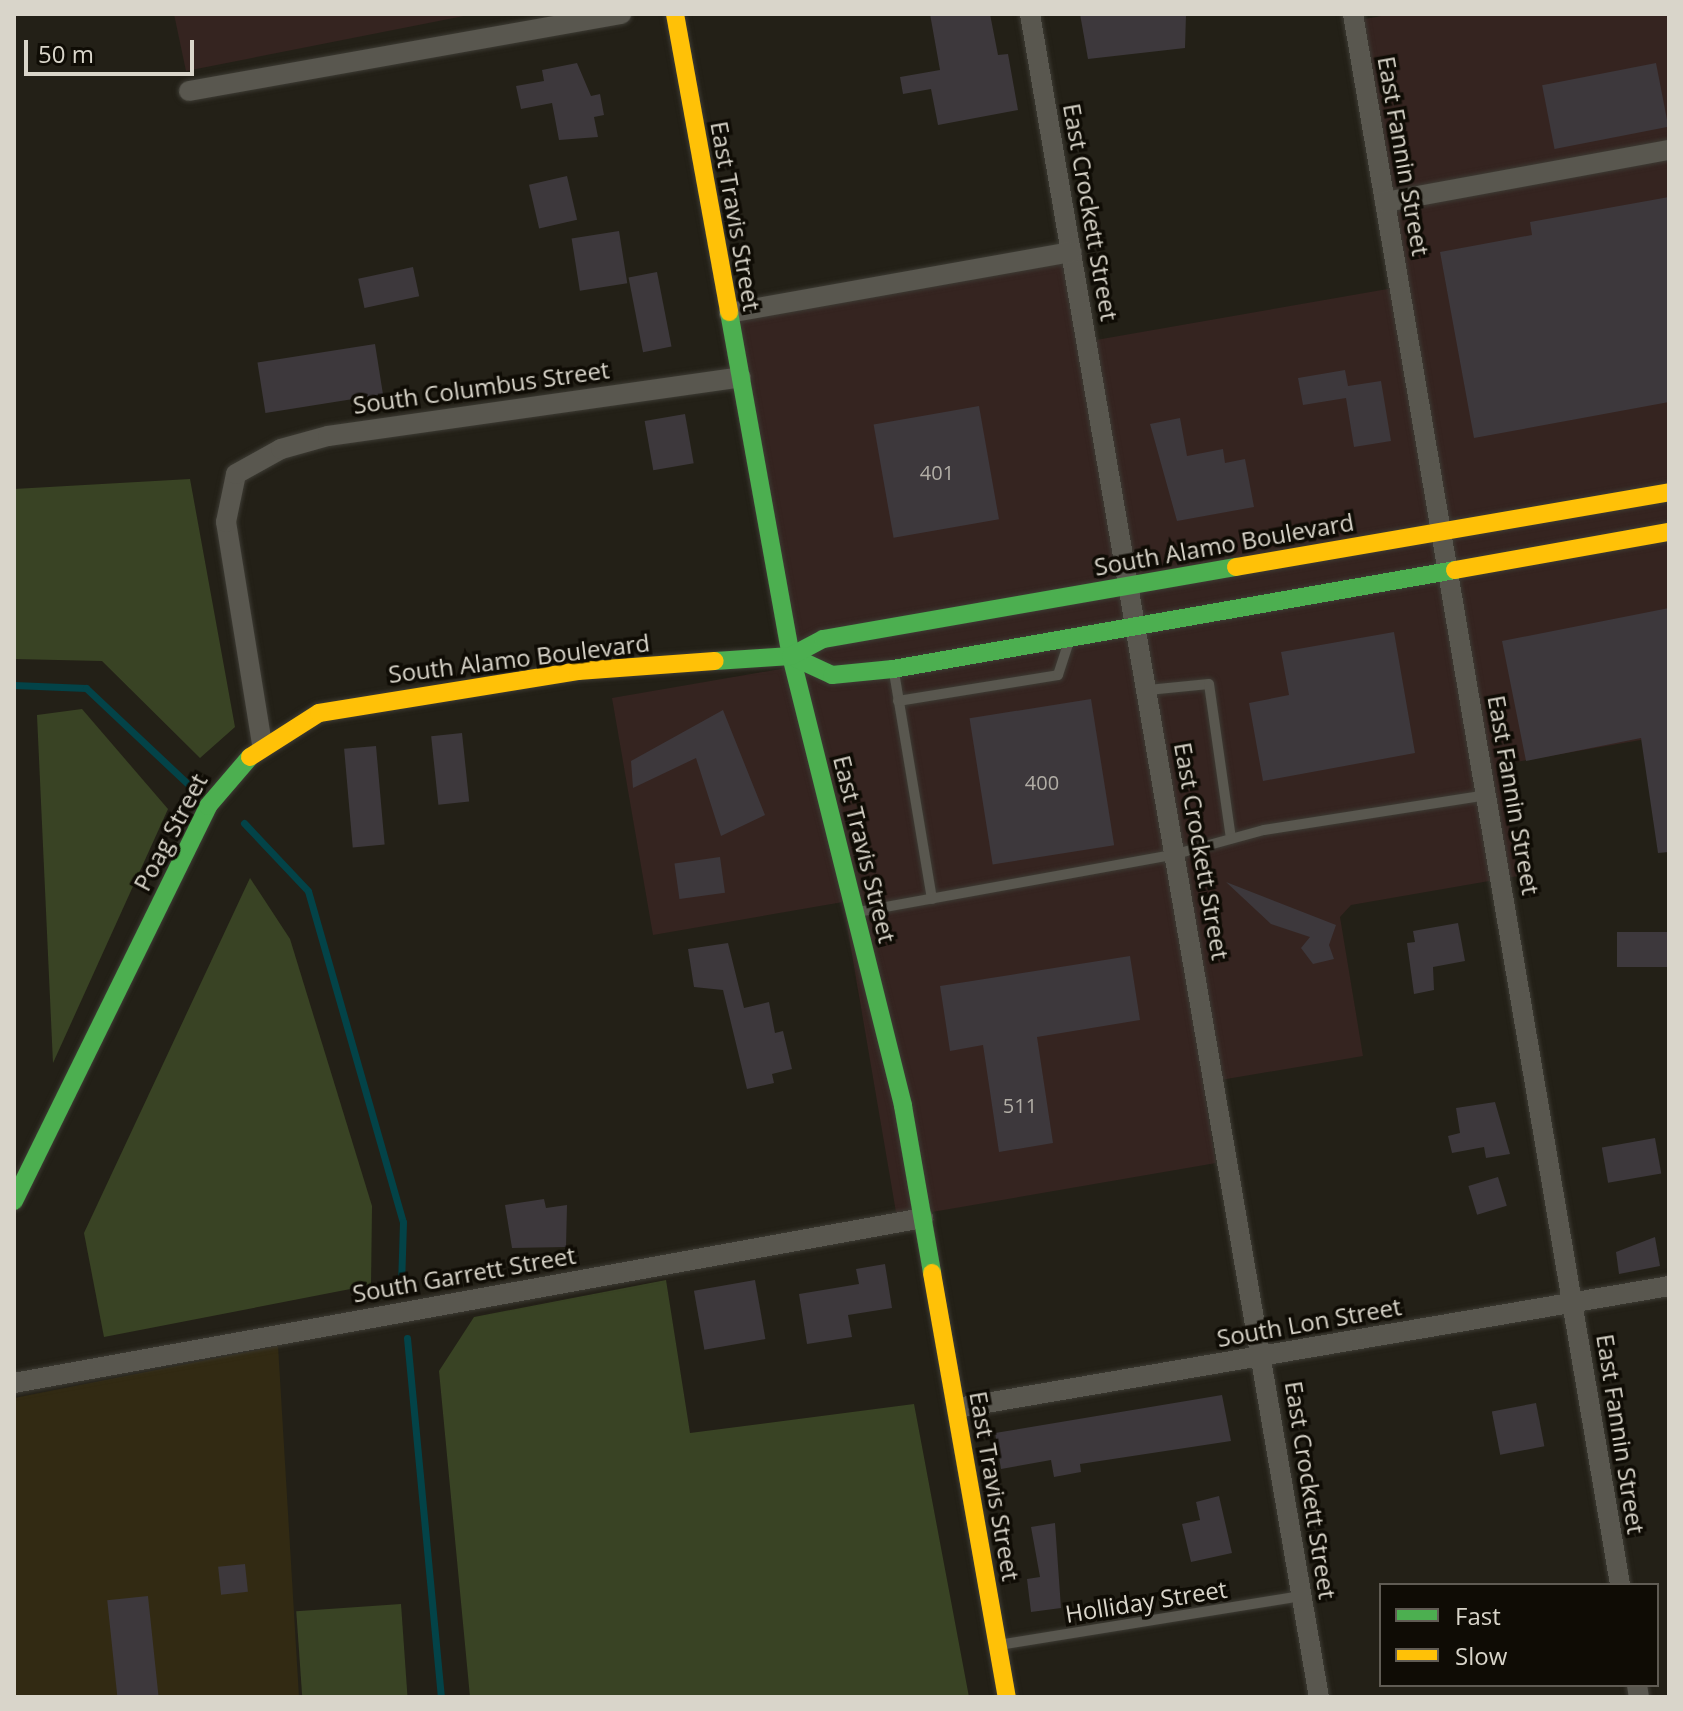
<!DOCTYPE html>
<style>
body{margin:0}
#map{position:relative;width:1683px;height:1711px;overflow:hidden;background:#232017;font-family:"Open Sans",sans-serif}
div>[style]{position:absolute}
.commercial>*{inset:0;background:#352420}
.built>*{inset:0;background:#322a13}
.green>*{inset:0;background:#394324;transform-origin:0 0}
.stream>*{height:7px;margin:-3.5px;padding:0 3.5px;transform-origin:3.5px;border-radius:3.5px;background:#034348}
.building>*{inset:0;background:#3d383c;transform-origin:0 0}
.roads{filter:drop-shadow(0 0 2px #3d3b34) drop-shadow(0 0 2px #3d3b34)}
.lane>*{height:10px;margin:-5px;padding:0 5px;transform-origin:5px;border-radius:5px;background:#59574f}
.street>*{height:20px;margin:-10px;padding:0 10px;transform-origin:10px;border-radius:10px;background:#59574f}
.fast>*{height:18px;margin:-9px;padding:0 9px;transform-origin:9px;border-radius:9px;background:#4caf50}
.slow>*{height:18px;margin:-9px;padding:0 9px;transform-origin:9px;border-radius:9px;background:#ffc107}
span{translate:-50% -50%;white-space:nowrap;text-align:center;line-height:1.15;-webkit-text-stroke:7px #0f0c05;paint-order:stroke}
.number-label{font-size:20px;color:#b2aea6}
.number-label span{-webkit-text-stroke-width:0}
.street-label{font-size:24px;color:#d9d5ca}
.frame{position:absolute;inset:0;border:16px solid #d9d5ca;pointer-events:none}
.legend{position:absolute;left:1379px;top:1583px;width:280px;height:104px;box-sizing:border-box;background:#0f0c05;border:2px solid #605c54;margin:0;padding:10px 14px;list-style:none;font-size:24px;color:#d9d5ca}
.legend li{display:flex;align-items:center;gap:16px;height:40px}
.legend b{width:40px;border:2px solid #605c54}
.scale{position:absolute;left:24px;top:40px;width:170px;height:36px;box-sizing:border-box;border:4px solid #d9d5ca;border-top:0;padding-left:10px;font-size:24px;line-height:28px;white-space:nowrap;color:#d9d5ca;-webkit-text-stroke:6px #0f0c05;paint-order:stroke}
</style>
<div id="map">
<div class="commercial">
<i style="clip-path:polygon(174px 14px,474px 14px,186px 71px)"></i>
<i style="clip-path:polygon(1392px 14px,1669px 14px,1669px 735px,1499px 765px,1518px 876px,1351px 905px,1340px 917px,1363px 1056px,1203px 1083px,1216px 1163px,897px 1218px,843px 902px,653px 935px,612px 698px,792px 667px,729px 307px,1080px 247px,1096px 340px,1399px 287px,1354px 21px)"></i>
</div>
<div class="built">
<i style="clip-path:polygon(278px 1346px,299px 1697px,14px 1697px,14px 1398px)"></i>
</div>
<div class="green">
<i style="clip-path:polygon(190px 479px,235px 727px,200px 758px,102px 661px,14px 659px,14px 489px)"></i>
<i style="clip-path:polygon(82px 709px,168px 809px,53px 1063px,37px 715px)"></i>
<i style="clip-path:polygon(250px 878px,290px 939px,372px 1206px,371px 1285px,104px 1337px,84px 1233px)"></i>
<i style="clip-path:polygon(666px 1280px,690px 1433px,914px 1404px,969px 1697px,470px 1697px,439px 1371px,474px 1317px)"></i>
<i style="left:401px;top:1604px;width:93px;height:105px;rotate:86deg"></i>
</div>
<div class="stream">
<i style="left:14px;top:685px;width:72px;rotate:2.4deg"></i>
<i style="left:86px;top:688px;width:140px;rotate:43.3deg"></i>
<i style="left:244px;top:823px;width:93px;rotate:46.7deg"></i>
<i style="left:308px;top:891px;width:344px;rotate:74deg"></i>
<i style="left:403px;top:1222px;width:65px;rotate:91.8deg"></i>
<i style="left:407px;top:1338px;width:361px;rotate:84.6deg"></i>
</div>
<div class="building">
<i style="clip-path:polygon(930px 14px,990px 14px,998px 55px,1008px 54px,1018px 110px,938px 125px,931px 89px,903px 94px,900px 77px,940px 70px)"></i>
<i style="clip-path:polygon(1080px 14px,1186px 14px,1185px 48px,1088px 59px)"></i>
<i style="clip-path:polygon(577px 63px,591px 96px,600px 94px,604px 115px,594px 117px,598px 137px,559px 140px,552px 103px,521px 109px,516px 86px,544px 81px,542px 70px)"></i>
<i style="left:1656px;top:63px;width:65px;height:116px;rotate:79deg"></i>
<i style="left:567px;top:176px;width:45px;height:39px;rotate:77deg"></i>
<i style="clip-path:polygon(1669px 197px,1669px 402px,1474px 438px,1440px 252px,1532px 235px,1530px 222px)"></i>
<i style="left:619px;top:231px;width:53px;height:48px;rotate:81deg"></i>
<i style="left:413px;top:267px;width:30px;height:56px;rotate:78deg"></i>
<i style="left:657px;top:272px;width:76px;height:29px;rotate:79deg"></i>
<i style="left:375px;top:344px;width:51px;height:119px;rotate:81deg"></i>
<i style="clip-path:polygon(1345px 370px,1348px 386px,1381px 381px,1391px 441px,1354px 447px,1346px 398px,1303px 405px,1298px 378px)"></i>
<i style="left:979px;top:406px;width:115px;height:107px;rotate:80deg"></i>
<i style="left:685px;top:414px;width:50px;height:41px;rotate:80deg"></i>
<i style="clip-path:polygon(1180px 418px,1187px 456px,1223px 449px,1225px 463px,1245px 459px,1254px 507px,1177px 521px,1150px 424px)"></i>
<i style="clip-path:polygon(1669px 608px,1669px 852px,1658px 853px,1641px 738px,1526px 761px,1502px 641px)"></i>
<i style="clip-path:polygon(1394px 632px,1415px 753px,1263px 781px,1249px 703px,1289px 695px,1281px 652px)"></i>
<i style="left:1091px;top:699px;width:148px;height:123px;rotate:81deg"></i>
<i style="clip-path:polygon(723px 710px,765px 815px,721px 836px,696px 758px,633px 788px,631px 761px)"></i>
<i style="left:462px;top:733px;width:69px;height:31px;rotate:84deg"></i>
<i style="left:376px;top:746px;width:99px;height:32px;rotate:85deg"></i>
<i style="left:720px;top:857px;width:36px;height:46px;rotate:82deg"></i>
<i style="clip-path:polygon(1226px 882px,1336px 925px,1329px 945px,1334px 959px,1313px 964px,1301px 948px,1310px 937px,1271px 924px)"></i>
<i style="clip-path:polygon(1458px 923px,1465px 961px,1433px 967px,1434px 990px,1414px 994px,1407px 943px,1415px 942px,1413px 931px)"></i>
<i style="left:1669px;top:932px;width:35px;height:52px;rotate:90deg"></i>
<i style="clip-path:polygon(728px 943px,744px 1008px,769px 1002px,775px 1033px,783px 1031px,792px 1069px,772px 1074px,774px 1083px,747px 1089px,723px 990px,694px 987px,688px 949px)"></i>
<i style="clip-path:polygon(1130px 956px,1140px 1020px,1037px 1037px,1053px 1143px,999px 1152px,983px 1045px,950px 1051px,940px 986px)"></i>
<i style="clip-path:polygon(1495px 1102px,1510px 1154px,1486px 1158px,1484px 1147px,1452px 1153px,1448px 1136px,1460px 1133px,1456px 1108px)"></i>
<i style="left:1655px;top:1138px;width:36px;height:54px;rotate:80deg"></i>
<i style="left:1498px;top:1177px;width:30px;height:31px;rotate:73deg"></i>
<i style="clip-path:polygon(544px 1199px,546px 1208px,567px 1205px,566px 1247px,512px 1248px,505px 1205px)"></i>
<i style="clip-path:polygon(1655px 1237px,1660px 1266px,1619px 1274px,1616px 1252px)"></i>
<i style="clip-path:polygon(885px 1264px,892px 1308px,848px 1315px,852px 1337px,807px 1344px,799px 1294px,859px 1284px,856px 1269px)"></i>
<i style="left:755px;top:1280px;width:60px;height:62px;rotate:80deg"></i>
<i style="clip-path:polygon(1222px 1395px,1231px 1441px,1080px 1464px,1081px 1472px,1054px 1477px,1051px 1460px,1001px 1469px,995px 1433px)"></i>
<i style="left:1536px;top:1403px;width:44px;height:45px;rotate:79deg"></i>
<i style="clip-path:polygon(1219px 1496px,1232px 1553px,1191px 1562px,1182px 1524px,1200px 1520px,1196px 1502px)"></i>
<i style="clip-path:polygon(1055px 1523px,1061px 1608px,1031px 1612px,1027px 1579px,1040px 1577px,1031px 1527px)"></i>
<i style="left:245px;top:1564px;width:28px;height:27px;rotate:84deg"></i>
<i style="left:148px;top:1596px;width:101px;height:41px;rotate:84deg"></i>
</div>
<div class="roads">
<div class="lane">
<i style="left:894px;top:672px;width:230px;rotate:80.5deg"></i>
<i style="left:1148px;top:690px;width:61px;rotate:-5.6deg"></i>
<i style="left:1209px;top:684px;width:156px;rotate:81.9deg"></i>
<i style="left:898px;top:701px;width:162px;rotate:-9.2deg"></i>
<i style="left:1058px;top:675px;width:35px;rotate:-72deg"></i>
<i style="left:858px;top:912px;width:323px;rotate:-10.3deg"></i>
<i style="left:1176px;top:854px;width:91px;rotate:-15.3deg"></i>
<i style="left:1264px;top:830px;width:226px;rotate:-8.9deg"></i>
<i style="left:999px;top:1645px;width:306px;rotate:-9.2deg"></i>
</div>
<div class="street">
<i style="left:1030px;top:14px;width:1708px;rotate:80.26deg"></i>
<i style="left:1353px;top:14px;width:1594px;rotate:80.35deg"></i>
<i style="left:189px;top:91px;width:439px;rotate:-10.1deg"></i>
<i style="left:1385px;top:202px;width:289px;rotate:-10.4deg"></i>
<i style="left:729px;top:313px;width:348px;rotate:-10.1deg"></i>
<i style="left:262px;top:744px;width:225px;rotate:-99.2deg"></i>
<i style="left:226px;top:522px;width:49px;rotate:-78.2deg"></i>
<i style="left:236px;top:474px;width:51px;rotate:-29.1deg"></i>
<i style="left:281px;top:449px;width:49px;rotate:-15.5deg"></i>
<i style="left:328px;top:436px;width:417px;rotate:-8.1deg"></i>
<i style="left:14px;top:1383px;width:924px;rotate:-10.29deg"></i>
<i style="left:957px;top:1408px;width:722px;rotate:-9.72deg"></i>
<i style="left:1637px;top:1685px;width:12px;rotate:81deg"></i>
</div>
<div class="fast">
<i style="left:729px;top:312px;width:350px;rotate:79.8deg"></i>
<i style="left:791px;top:656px;width:464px;rotate:76deg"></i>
<i style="left:903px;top:1106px;width:169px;rotate:80.1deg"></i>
<i style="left:791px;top:656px;width:45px;rotate:24.9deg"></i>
<i style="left:832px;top:675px;width:61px;rotate:-5.6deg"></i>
<i style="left:893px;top:669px;width:571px;rotate:-9.99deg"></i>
<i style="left:715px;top:661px;width:76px;rotate:-3.8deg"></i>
<i style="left:791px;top:656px;width:36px;rotate:-28deg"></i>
<i style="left:823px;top:639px;width:419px;rotate:-9.9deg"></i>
<i style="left:14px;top:1201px;width:440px;rotate:-63.8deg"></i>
<i style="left:208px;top:806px;width:65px;rotate:-49.4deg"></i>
</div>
<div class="slow">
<i style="left:675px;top:14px;width:303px;rotate:79.7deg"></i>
<i style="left:1236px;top:567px;width:439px;rotate:-9.8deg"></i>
<i style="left:1455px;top:570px;width:217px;rotate:-10.1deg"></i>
<i style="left:250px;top:757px;width:82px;rotate:-32.5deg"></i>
<i style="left:319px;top:713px;width:262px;rotate:-9.2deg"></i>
<i style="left:578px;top:671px;width:137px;rotate:-4.2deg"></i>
<i style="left:932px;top:1273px;width:431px;rotate:80deg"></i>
</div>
</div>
<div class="number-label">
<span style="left:937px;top:472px">401</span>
<span style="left:1042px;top:782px">400</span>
<span style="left:1020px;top:1105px">511</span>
</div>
<div class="street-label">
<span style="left:1404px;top:156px;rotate:80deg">East Fannin Street</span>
<span style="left:1091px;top:212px;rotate:80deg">East Crockett Street</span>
<span style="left:736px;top:216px;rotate:80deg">East Travis Street</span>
<span style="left:481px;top:387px;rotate:-8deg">South Columbus Street</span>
<span style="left:1224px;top:544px;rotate:-10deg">South Alamo Boulevard</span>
<span style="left:519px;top:658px;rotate:-7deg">South Alamo Boulevard</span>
<span style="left:1514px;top:795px;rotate:80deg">East Fannin Street</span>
<span style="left:170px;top:832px;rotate:-62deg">Poag Street</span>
<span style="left:865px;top:849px;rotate:76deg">East Travis Street</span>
<span style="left:1202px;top:851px;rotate:80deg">East Crockett Street</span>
<span style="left:464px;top:1274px;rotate:-10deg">South Garrett Street</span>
<span style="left:1309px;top:1322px;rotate:-10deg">South Lon Street</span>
<span style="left:1621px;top:1434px;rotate:81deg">East Fannin Street</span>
<span style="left:995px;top:1486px;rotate:80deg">East Travis Street</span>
<span style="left:1311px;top:1490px;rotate:81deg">East Crockett Street</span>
<span style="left:1146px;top:1601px;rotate:-9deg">Holliday Street</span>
</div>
<div class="frame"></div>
<ul class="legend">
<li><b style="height:10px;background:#4caf50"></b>Fast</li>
<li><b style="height:10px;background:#ffc107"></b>Slow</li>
</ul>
<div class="scale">50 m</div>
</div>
